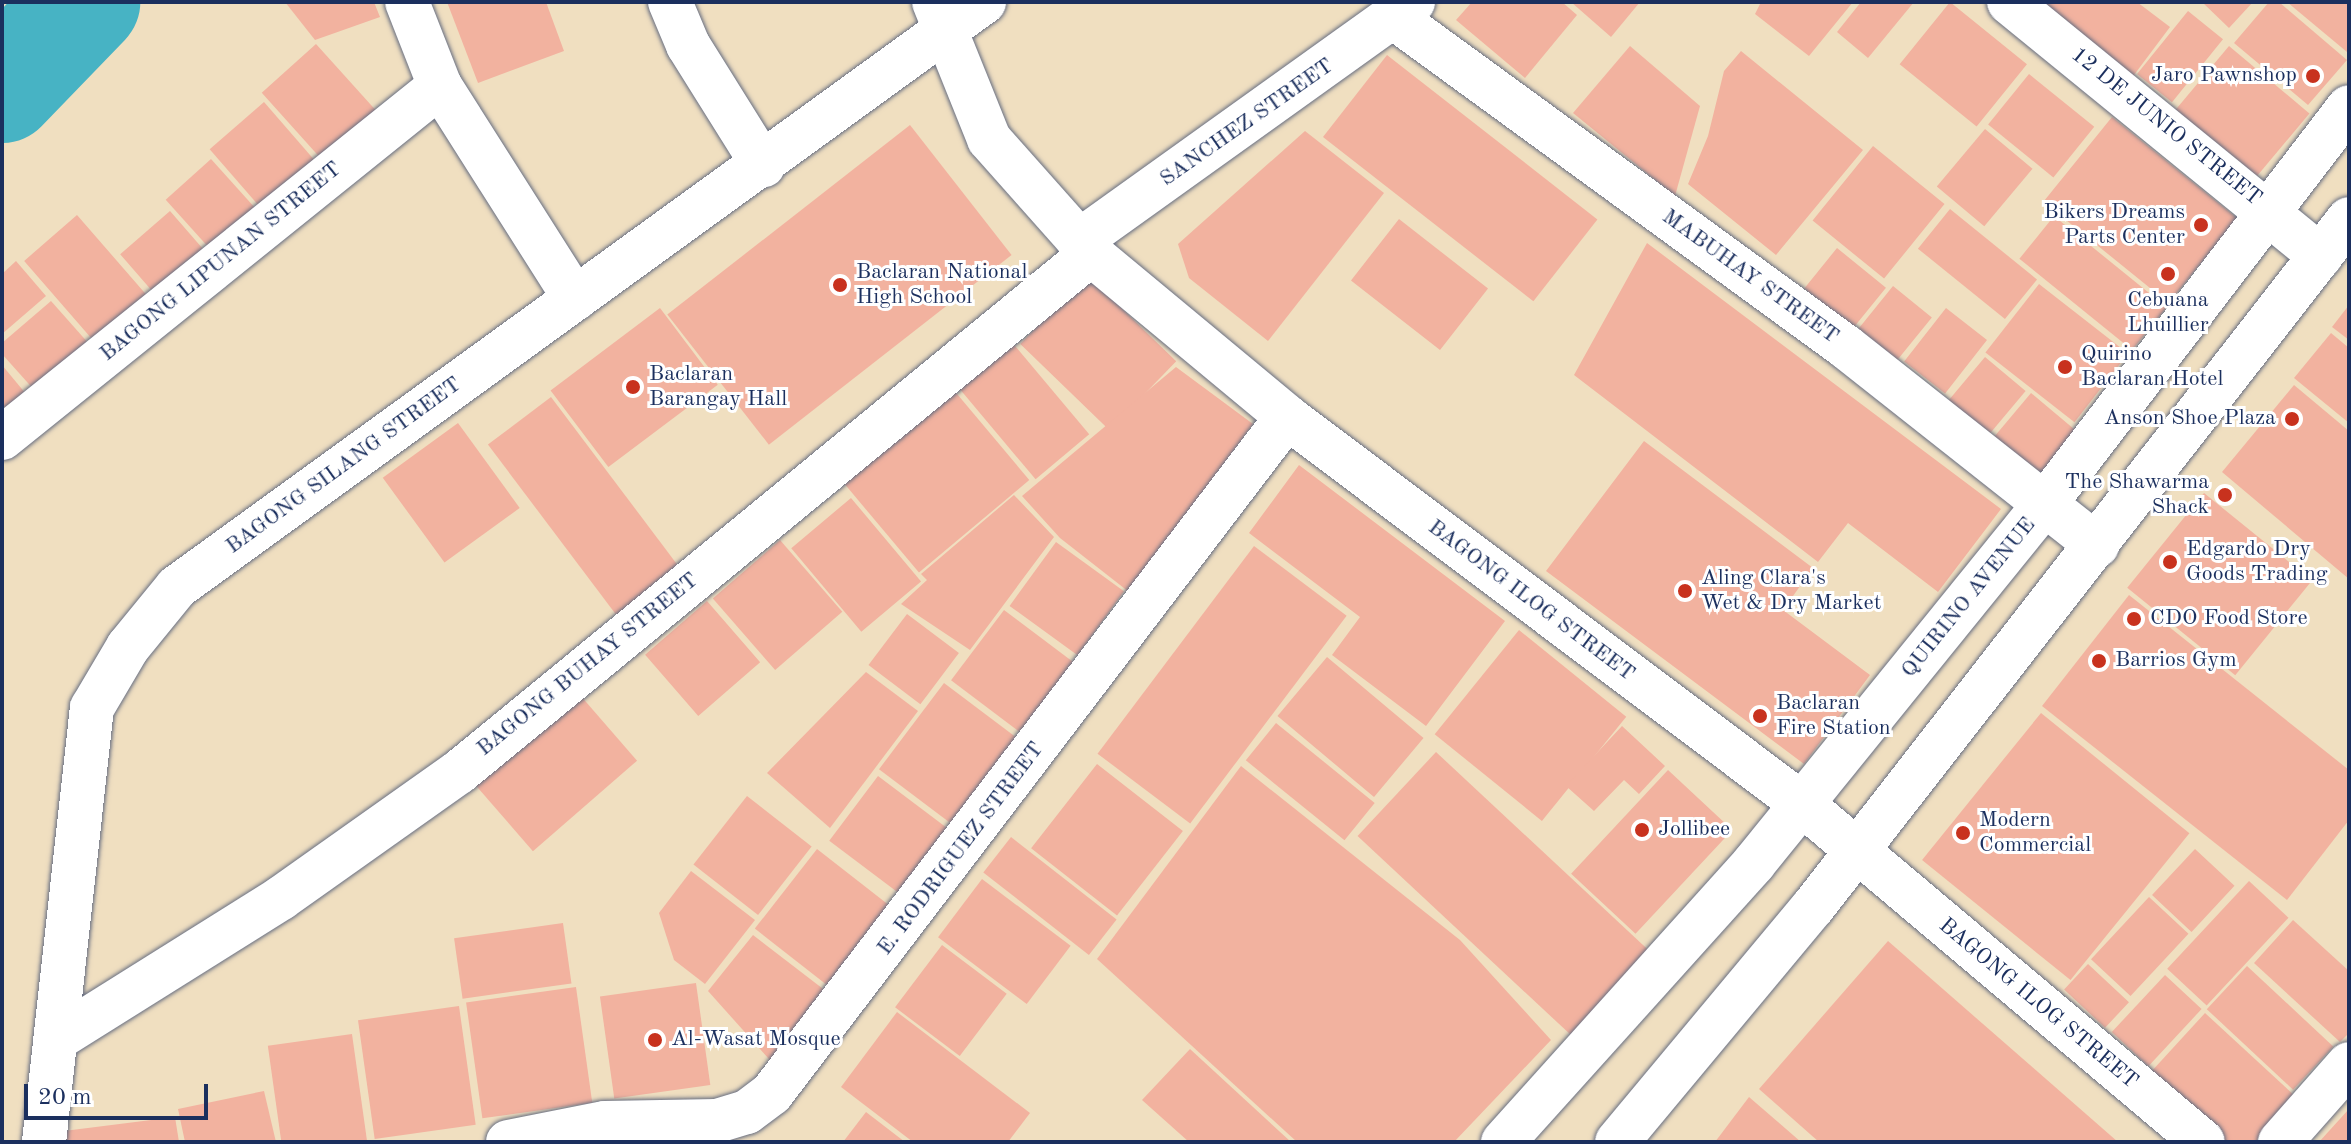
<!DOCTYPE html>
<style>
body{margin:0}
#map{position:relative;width:2351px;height:1144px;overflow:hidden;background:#f0dfc0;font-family:"Old Standard TT",serif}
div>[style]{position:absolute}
.river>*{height:110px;margin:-55px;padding:0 55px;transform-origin:55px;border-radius:55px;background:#47b3c4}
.building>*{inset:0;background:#f2b29f;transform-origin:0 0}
.roads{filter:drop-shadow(0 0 2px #666d80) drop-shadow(0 0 2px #666d80)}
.street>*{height:44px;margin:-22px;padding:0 22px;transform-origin:22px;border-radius:22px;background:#fff}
.secondary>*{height:44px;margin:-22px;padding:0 22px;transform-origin:22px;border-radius:22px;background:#fff}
.dots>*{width:22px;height:22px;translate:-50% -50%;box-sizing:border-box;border:4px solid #fff;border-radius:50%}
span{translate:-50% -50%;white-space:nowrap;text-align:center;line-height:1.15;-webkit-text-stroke:6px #fff;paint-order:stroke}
.poi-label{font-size:22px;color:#1b2f5e}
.right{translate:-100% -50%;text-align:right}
.left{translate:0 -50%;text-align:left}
.street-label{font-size:22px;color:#1b2f5e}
.frame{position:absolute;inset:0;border:4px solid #1b2f5e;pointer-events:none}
.scale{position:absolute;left:24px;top:1084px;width:184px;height:36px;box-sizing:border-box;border:4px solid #1b2f5e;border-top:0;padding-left:10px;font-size:24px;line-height:28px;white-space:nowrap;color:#1b2f5e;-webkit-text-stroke:6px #fff;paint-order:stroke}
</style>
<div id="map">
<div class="river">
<i style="left:2px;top:88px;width:120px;rotate:-46deg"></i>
</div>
<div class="building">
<i style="clip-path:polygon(285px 2px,374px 2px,380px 17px,315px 40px)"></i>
<i style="clip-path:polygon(447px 2px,546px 2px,564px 51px,478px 83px)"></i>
<i style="clip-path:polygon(1472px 2px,1562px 2px,1577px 15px,1525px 78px,1456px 20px)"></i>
<i style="clip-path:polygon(1571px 2px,1640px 2px,1611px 37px)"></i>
<i style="clip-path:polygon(1761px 2px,1853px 2px,1809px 56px,1755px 14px)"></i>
<i style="clip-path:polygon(1861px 2px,1914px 2px,1868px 58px,1837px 32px)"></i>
<i style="left:1950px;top:2px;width:99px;height:80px;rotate:39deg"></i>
<i style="clip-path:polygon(2023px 2px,2137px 2px,2170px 27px,2128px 83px)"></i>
<i style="clip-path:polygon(2202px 2px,2253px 2px,2229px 28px)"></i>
<i style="clip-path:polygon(2269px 2px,2279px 2px,2347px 60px,2308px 105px,2234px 43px)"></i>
<i style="clip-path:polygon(2287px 2px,2349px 2px,2349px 49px,2347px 52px)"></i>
<i style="left:2188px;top:11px;width:45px;height:81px;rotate:39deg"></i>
<i style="left:316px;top:44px;width:94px;height:73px;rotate:48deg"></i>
<i style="clip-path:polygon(1630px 46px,1700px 106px,1675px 196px,1573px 113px)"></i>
<i style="left:2229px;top:46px;width:105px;height:88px;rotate:40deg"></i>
<i style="clip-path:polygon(1741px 51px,1863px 150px,1776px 255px,1688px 184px,1708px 136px,1724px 71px)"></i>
<i style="left:1387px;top:55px;width:267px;height:104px;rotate:38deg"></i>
<i style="left:2029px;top:74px;width:84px;height:65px;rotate:39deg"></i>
<i style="left:264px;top:102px;width:89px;height:72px;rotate:49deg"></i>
<i style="left:2112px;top:117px;width:161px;height:109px;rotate:39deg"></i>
<i style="left:910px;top:125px;width:165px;height:308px;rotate:52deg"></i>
<i style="left:1985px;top:129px;width:62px;height:75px;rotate:40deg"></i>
<i style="clip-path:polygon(1305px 131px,1384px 193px,1268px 341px,1189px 278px,1178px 244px)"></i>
<i style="left:1873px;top:146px;width:92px;height:96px;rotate:39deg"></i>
<i style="left:211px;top:159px;width:71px;height:61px;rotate:48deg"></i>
<i style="left:1950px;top:209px;width:112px;height:51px;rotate:39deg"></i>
<i style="left:170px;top:211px;width:55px;height:66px;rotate:49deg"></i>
<i style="left:77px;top:215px;width:106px;height:70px;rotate:49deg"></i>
<i style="left:2054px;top:216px;width:145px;height:55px;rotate:39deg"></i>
<i style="left:1399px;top:219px;width:113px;height:78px;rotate:38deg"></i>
<i style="clip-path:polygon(1647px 243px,2001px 509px,1938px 592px,1848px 523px,1818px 562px,1574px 375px)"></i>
<i style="left:1837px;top:248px;width:63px;height:52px;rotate:39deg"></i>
<i style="clip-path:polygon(16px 261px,46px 296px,2px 334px,2px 274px)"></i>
<i style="left:1087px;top:275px;width:124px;height:96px;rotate:44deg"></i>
<i style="left:2039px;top:284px;width:113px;height:87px;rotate:38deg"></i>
<i style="left:1893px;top:286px;width:50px;height:60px;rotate:39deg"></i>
<i style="clip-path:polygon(51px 301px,90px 345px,36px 392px,2px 354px,2px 343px)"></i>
<i style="clip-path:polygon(2349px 305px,2349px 340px,2332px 327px)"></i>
<i style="left:660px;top:308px;width:96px;height:137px;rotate:53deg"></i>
<i style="left:1946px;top:308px;width:52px;height:68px;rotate:38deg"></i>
<i style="clip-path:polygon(2331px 333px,2349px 348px,2349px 423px,2294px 378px)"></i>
<i style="left:1005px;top:334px;width:131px;height:70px;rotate:50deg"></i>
<i style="left:1985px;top:357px;width:53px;height:63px;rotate:40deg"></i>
<i style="clip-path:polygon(2px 365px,26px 394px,2px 414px)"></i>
<i style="clip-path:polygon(1176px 367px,1253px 424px,1129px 592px,1060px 538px,1022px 496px)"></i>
<i style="left:947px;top:382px;width:128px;height:144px;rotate:50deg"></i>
<i style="clip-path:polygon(2294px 385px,2349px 431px,2349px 579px,2222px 472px)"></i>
<i style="left:2031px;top:393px;width:65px;height:67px;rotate:40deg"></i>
<i style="left:551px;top:397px;width:219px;height:79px;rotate:53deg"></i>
<i style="left:458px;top:423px;width:105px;height:93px;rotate:54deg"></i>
<i style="clip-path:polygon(1644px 441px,1813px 568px,1783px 610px,1870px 675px,1804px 764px,1546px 571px)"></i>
<i style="clip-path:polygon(1299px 465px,1505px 621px,1426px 726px,1332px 655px,1360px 617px,1249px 533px)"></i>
<i style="left:2204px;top:493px;width:139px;height:122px;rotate:39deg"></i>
<i style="clip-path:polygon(1014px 495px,1054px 537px,970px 650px,901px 604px,927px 580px,921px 574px)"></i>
<i style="left:851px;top:498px;width:109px;height:78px;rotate:50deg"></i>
<i style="left:780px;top:540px;width:95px;height:89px;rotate:49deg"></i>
<i style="left:1056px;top:542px;width:84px;height:79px;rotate:36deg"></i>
<i style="left:1254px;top:546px;width:116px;height:260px;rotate:37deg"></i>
<i style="clip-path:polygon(2129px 595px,2349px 770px,2349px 820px,2287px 900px,2042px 706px)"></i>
<i style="left:707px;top:601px;width:81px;height:82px;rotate:49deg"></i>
<i style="left:1004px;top:610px;width:92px;height:88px;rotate:37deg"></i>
<i style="left:907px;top:614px;width:65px;height:64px;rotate:37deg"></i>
<i style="left:1519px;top:630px;width:138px;height:134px;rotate:39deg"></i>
<i style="left:1327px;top:657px;width:126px;height:77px;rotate:40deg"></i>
<i style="clip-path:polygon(866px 672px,918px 711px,830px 828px,767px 773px)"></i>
<i style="left:944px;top:683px;width:103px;height:108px;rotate:37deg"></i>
<i style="left:580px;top:695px;width:87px;height:138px;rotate:49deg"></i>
<i style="left:2041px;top:713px;width:191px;height:189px;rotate:39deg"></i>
<i style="left:1276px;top:723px;width:127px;height:48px;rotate:39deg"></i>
<i style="clip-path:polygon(1622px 726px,1665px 766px,1639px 794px,1624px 780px,1594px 811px,1566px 786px)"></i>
<i style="left:1436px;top:752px;width:294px;height:115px;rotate:43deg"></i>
<i style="left:1097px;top:764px;width:109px;height:107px;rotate:38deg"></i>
<i style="clip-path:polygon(1241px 766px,1460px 940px,1551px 1040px,1454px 1142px,1297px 1142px,1097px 959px)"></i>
<i style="left:1668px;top:770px;width:88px;height:142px;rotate:43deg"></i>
<i style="left:878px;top:776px;width:96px;height:81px;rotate:37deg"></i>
<i style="left:747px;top:796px;width:82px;height:87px;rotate:38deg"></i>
<i style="left:1011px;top:837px;width:134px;height:45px;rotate:38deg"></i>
<i style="left:817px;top:849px;width:100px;height:101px;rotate:38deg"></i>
<i style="left:2195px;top:849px;width:54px;height:63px;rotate:43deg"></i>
<i style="clip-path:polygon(691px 871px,755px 920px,705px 984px,674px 960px,659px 913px)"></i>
<i style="left:982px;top:879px;width:111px;height:73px;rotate:37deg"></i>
<i style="left:2249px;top:881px;width:54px;height:120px;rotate:43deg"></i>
<i style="left:2149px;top:897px;width:54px;height:85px;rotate:43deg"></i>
<i style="clip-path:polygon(2293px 920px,2349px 971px,2349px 1033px,2340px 1042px,2254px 963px)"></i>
<i style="left:563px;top:923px;width:61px;height:110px;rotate:82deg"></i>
<i style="clip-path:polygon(753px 935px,831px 995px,776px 1067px,708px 991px)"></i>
<i style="clip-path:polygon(1888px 941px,2118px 1142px,1819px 1142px,1759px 1089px)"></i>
<i style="left:942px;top:945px;width:81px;height:78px;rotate:37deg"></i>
<i style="left:2088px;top:964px;width:56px;height:35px;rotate:43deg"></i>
<i style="left:2247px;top:966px;width:118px;height:59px;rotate:43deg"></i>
<i style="left:2165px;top:975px;width:50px;height:78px;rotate:43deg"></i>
<i style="left:696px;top:983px;width:103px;height:97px;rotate:82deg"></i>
<i style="left:576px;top:987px;width:117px;height:111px;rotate:82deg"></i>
<i style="left:459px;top:1006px;width:120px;height:102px;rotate:82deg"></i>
<i style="clip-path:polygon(897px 1012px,1030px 1113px,1008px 1142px,913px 1142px,841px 1087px)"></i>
<i style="clip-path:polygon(2205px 1013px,2296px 1097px,2255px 1142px,2225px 1142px,2150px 1073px)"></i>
<i style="left:352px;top:1034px;width:107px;height:85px;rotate:82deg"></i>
<i style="clip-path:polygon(1190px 1049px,1291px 1142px,1189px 1142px,1142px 1100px)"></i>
<i style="clip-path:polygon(264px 1091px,276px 1142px,185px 1142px,178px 1109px)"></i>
<i style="clip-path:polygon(1749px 1097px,1801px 1142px,1715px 1142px)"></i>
<i style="clip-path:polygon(2349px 1109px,2349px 1142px,2319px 1142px)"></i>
<i style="clip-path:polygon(866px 1112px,905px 1142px,843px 1142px)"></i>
<i style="clip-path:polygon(175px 1117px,179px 1142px,58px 1142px,56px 1132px)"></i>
</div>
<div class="roads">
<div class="street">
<i style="left:407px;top:2px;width:90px;rotate:68.6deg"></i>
<i style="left:440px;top:86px;width:252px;rotate:57.6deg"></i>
<i style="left:670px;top:2px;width:47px;rotate:67.3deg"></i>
<i style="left:688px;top:45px;width:142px;rotate:58deg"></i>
<i style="left:934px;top:2px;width:148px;rotate:68.1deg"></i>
<i style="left:989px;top:139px;width:154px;rotate:48.4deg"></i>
<i style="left:1091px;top:254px;width:255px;rotate:39.7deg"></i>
<i style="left:1287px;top:417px;width:644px;rotate:36.92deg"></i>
<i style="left:1802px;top:804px;width:524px;rotate:40.13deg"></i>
<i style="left:2009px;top:2px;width:402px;rotate:39.2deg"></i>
<i style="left:1396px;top:19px;width:557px;rotate:36.09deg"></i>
<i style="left:1846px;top:347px;width:320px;rotate:38.3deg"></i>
<i style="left:1079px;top:241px;width:411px;rotate:-35.6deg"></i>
<i style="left:2px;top:438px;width:562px;rotate:-38.79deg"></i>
<i style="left:58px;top:1038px;width:263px;rotate:-32.1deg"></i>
<i style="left:281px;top:898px;width:218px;rotate:-35.3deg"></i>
<i style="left:459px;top:772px;width:817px;rotate:-39.34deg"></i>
<i style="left:44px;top:1142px;width:437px;rotate:-83.7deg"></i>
<i style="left:92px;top:708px;width:71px;rotate:-59.5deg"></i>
<i style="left:128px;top:647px;width:77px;rotate:-50.8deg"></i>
<i style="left:177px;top:587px;width:997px;rotate:-35.94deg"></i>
<i style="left:508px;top:1142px;width:99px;rotate:-11.1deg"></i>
<i style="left:605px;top:1123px;width:112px;rotate:-1deg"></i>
<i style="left:717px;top:1121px;width:31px;rotate:-17deg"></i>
<i style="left:747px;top:1112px;width:31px;rotate:-37deg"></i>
<i style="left:772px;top:1093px;width:850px;rotate:-52.7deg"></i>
<i style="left:2280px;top:1142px;width:104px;rotate:-48.5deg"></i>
</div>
<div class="secondary">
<i style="left:1503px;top:1142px;width:375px;rotate:-48deg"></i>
<i style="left:1754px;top:863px;width:461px;rotate:-51deg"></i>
<i style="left:2044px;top:505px;width:501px;rotate:-52.54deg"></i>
<i style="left:1617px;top:1142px;width:306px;rotate:-50.2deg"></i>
<i style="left:1813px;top:907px;width:872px;rotate:-52.08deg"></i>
</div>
</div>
<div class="dots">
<i style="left:2313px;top:76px;background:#c8321e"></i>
<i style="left:2201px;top:225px;background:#c8321e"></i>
<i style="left:2168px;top:274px;background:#c8321e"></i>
<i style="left:840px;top:285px;background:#c8321e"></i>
<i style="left:2065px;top:367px;background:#c8321e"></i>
<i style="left:633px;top:387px;background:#c8321e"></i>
<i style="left:2292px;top:419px;background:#c8321e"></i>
<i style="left:2225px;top:495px;background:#c8321e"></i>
<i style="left:2170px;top:562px;background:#c8321e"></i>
<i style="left:1685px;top:591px;background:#c8321e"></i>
<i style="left:2134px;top:619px;background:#c8321e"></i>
<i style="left:2099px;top:661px;background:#c8321e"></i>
<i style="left:1760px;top:716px;background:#c8321e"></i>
<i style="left:1642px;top:830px;background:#c8321e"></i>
<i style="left:1963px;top:833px;background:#c8321e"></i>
<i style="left:655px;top:1040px;background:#c8321e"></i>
</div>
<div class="poi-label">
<span class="right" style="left:2297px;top:76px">Jaro Pawnshop</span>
<span class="right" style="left:2185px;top:225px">Bikers Dreams<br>Parts Center</span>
<span class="left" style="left:856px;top:285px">Baclaran National<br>High School</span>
<span style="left:2168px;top:313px">Cebuana<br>Lhuillier</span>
<span class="left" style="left:2081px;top:367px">Quirino<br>Baclaran Hotel</span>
<span class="left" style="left:649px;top:387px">Baclaran<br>Barangay Hall</span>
<span class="right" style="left:2276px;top:419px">Anson Shoe Plaza</span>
<span class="right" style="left:2209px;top:495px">The Shawarma<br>Shack</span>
<span class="left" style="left:2186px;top:562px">Edgardo Dry<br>Goods Trading</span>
<span class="left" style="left:1701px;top:591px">Aling Clara's<br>Wet &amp; Dry Market</span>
<span class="left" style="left:2150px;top:619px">CDO Food Store</span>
<span class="left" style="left:2115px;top:661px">Barrios Gym</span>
<span class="left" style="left:1776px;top:716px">Baclaran<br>Fire Station</span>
<span class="left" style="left:1979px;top:833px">Modern<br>Commercial</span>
<span class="left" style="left:1658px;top:830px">Jollibee</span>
<span class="left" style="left:671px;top:1040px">Al-Wasat Mosque</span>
</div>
<div class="street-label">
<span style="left:1247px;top:123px;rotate:-35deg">SANCHEZ STREET</span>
<span style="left:2166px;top:127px;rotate:39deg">12 DE JUNIO STREET</span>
<span style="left:221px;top:262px;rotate:-39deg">BAGONG LIPUNAN STREET</span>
<span style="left:1750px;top:277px;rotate:36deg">MABUHAY STREET</span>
<span style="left:344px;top:466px;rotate:-36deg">BAGONG SILANG STREET</span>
<span style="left:1969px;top:598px;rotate:-51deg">QUIRINO AVENUE</span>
<span style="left:1531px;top:601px;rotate:37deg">BAGONG ILOG STREET</span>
<span style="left:588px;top:665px;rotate:-39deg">BAGONG BUHAY STREET</span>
<span style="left:961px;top:849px;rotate:-53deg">E. RODRIGUEZ STREET</span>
<span style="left:2038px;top:1004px;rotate:40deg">BAGONG ILOG STREET</span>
</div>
<div class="frame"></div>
<div class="scale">20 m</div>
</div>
